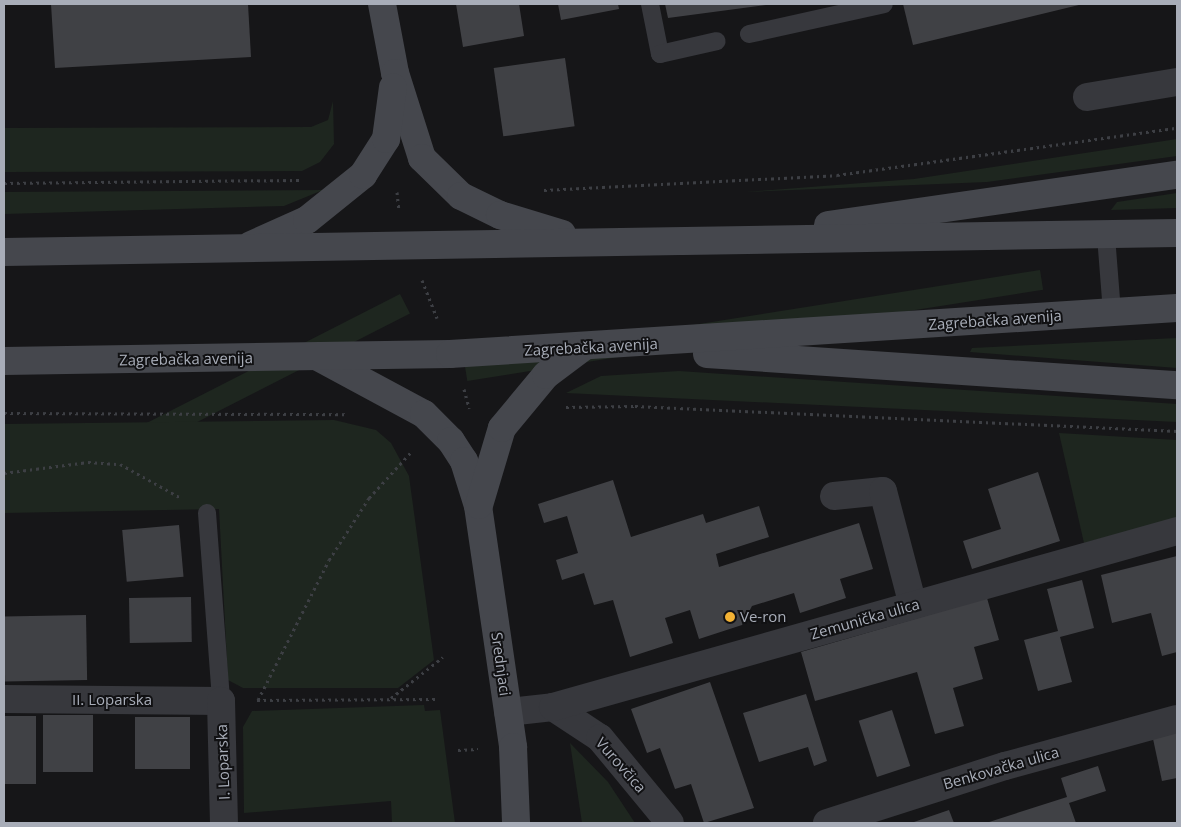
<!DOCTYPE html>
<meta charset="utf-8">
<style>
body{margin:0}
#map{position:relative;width:1181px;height:827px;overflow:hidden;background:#161618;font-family:"Open Sans",sans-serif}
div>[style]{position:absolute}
.green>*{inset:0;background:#1e261f;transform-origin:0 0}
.building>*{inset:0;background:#404145;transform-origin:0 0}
.path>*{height:3px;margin-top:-1.5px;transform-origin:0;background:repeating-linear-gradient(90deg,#3d3f44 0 2.5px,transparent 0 6.5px)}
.lane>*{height:18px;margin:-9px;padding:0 9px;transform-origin:9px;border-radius:9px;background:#37383d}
.street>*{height:28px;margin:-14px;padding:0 14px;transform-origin:14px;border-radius:14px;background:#37383d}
.secondary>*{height:28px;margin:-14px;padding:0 14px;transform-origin:14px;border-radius:14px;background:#45474d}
.dots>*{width:14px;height:14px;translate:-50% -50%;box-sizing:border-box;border:2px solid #111113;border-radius:50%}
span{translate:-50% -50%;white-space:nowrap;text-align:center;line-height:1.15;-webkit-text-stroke:4px #111113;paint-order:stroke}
.street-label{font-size:15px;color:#a8adb8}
.poi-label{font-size:15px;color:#a8adb8}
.left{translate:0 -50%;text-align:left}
.frame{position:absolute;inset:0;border:5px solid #a8adb8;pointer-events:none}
</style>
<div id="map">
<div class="green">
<i style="clip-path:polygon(333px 101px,334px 144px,320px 162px,302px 171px,4px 172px,4px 128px,311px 127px,328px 120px)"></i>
<i style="clip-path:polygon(1177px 139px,1177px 156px,987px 182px,746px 192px,914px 179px)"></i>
<i style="clip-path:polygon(323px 190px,284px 206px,4px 214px,4px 192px)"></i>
<i style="clip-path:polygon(1177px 193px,1177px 208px,1111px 210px,1117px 202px)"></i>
<i style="left:1040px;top:270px;width:20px;height:583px;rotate:81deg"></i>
<i style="left:400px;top:294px;width:22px;height:396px;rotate:63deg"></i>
<i style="clip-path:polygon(1177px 338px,1177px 368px,970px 352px,972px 348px)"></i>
<i style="clip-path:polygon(679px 371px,1177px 404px,1177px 422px,566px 393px,601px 376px)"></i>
<i style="clip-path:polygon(334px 420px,376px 430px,391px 443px,409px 476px,434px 660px,398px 688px,243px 688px,228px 680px,219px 509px,4px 513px,4px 424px)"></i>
<i style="clip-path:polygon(1059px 433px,1177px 440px,1177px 518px,1084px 543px)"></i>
<i style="clip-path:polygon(424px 705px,425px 711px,440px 710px,455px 823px,392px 823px,391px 801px,244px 813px,243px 727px,252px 711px)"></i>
<i style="clip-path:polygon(570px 743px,608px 782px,635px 823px,582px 823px)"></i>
</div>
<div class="building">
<i style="clip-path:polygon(51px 4px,248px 4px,251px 57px,55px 68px)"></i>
<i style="clip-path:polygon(456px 4px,519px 4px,524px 36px,463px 47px)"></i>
<i style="clip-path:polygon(558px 4px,618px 4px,619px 9px,561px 20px)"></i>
<i style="clip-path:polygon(665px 4px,765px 4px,766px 5px,668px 18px)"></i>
<i style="clip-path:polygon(903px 4px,1083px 4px,913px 45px)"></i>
<i style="left:565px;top:58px;width:69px;height:72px;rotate:82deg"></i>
<i style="clip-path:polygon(1038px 472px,1060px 541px,972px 569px,963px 541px,1001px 529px,988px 489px)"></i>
<i style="clip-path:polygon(613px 480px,631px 537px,703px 514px,706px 523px,759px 506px,769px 537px,716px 554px,719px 567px,859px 523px,873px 569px,840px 579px,846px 598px,800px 613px,794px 593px,752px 606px,742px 625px,699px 639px,690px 610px,665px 618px,673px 643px,630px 657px,613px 600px,594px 605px,584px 573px,562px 580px,556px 560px,578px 553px,567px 516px,544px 523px,538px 504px)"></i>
<i style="left:179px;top:525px;width:52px;height:57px;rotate:85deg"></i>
<i style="clip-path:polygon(1177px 556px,1177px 652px,1162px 656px,1151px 613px,1112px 623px,1101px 575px)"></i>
<i style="clip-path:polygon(1082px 580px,1094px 628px,1060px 637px,1072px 682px,1038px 691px,1024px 640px,1058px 631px,1047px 589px)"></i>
<i style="left:191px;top:597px;width:45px;height:62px;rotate:89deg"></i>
<i style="clip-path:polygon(987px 598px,999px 640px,974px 647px,983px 679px,953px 688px,964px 726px,935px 734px,917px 672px,815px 701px,801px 652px)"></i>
<i style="left:86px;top:615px;width:65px;height:82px;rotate:89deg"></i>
<i style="clip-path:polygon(710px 682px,754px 808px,704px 823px,691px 784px,675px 789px,660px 748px,647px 753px,631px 709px)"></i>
<i style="clip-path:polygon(806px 694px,827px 761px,814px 766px,808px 747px,759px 762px,743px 713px)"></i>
<i style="left:892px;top:710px;width:59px;height:35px;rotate:72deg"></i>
<i style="left:43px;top:715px;width:50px;height:57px"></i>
<i style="left:4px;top:716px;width:32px;height:68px"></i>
<i style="left:135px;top:717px;width:55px;height:52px"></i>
<i style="clip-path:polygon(1177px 731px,1177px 778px,1162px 781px,1152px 734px)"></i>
<i style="clip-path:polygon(1098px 766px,1106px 791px,1069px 803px,1076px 823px,986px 823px,1067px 797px,1061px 778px)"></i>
<i style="clip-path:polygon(949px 810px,954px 823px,911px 823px)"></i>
</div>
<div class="path">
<i style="left:4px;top:183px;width:295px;rotate:-0.6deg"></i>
<i style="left:544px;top:190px;width:293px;rotate:-2.9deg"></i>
<i style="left:837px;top:175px;width:343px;rotate:-7.9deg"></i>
<i style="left:397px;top:192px;width:18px;rotate:84deg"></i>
<i style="left:422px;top:280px;width:41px;rotate:68.5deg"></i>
<i style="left:464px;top:389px;width:20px;rotate:75deg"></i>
<i style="left:566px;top:407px;width:69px;rotate:-0.8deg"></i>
<i style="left:635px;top:406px;width:543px;rotate:2.64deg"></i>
<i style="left:4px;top:413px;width:342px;rotate:0.2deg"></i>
<i style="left:4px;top:473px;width:85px;rotate:-7.5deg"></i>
<i style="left:88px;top:462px;width:32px;rotate:4deg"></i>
<i style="left:120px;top:464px;width:70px;rotate:29.1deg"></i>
<i style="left:391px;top:698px;width:66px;rotate:-38.3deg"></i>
<i style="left:257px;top:700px;width:182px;rotate:-0.3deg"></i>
<i style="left:258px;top:700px;width:157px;rotate:-63.1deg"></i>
<i style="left:329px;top:560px;width:74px;rotate:-57.2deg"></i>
<i style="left:369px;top:498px;width:64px;rotate:-47.5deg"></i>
<i style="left:458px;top:750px;width:20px;rotate:-3deg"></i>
</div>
<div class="lane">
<i style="left:650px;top:4px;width:51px;rotate:78.7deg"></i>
<i style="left:660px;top:54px;width:58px;rotate:-12.8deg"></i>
<i style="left:749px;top:34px;width:138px;rotate:-12.5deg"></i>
<i style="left:1106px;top:236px;width:77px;rotate:85.5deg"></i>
<i style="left:207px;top:513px;width:189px;rotate:85.7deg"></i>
</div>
<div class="street">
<i style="left:1087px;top:97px;width:91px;rotate:-9.5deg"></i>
<i style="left:834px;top:496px;width:49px;rotate:-5.8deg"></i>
<i style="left:883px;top:491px;width:118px;rotate:75.3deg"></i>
<i style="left:4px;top:699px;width:217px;rotate:0.5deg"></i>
<i style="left:221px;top:701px;width:122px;rotate:88.6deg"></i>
<i style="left:553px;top:707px;width:56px;rotate:33.4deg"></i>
<i style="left:600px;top:738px;width:110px;rotate:50.5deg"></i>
<i style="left:508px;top:712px;width:45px;rotate:-6.3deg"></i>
<i style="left:553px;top:707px;width:648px;rotate:-15.75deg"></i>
<i style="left:827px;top:823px;width:187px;rotate:-17.8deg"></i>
<i style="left:1005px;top:766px;width:178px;rotate:-15.3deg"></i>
</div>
<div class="secondary">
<i style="left:382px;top:4px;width:70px;rotate:79.3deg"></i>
<i style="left:395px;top:73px;width:89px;rotate:72.4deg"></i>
<i style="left:422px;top:158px;width:54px;rotate:44.3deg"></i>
<i style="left:461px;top:196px;width:43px;rotate:26deg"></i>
<i style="left:500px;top:215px;width:65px;rotate:17deg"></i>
<i style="left:828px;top:225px;width:353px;rotate:-8.2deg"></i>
<i style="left:251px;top:245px;width:61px;rotate:-24.1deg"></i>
<i style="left:307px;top:220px;width:72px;rotate:-38.8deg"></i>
<i style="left:363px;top:175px;width:43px;rotate:-57.4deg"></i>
<i style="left:386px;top:139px;width:52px;rotate:-82.3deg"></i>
<i style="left:4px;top:252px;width:1173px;rotate:-0.93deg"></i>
<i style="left:707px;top:354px;width:471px;rotate:3.8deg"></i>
<i style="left:318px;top:357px;width:120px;rotate:28.3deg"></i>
<i style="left:424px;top:414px;width:38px;rotate:45deg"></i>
<i style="left:451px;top:441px;width:24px;rotate:57deg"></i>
<i style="left:464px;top:461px;width:47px;rotate:72.7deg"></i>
<i style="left:478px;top:506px;width:244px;rotate:81.7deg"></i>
<i style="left:513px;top:747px;width:76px;rotate:87.7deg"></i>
<i style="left:4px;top:361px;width:446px;rotate:-0.9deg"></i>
<i style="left:450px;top:354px;width:728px;rotate:-3.62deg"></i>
<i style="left:479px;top:505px;width:80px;rotate:-73.4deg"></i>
<i style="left:502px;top:428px;width:69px;rotate:-50.3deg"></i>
<i style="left:546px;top:375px;width:45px;rotate:-36.9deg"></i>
</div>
<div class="dots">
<i style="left:730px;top:617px;background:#f2b134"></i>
</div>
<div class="street-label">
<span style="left:995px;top:320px;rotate:-4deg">Zagrebačka avenija</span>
<span style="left:591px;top:347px;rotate:-3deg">Zagrebačka avenija</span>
<span style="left:186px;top:359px;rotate:-1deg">Zagrebačka avenija</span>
<span style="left:865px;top:619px;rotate:-16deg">Zemunička ulica</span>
<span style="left:501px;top:664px;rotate:82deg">Srednjaci</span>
<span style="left:112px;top:700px">II. Loparska</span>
<span style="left:223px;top:762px;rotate:-92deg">I. Loparska</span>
<span style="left:621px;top:765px;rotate:49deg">Vurovčica</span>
<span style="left:1001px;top:768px;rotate:-16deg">Benkovačka ulica</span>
</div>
<div class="poi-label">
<span class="left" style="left:740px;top:617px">Ve-ron</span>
</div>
<div class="frame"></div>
</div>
